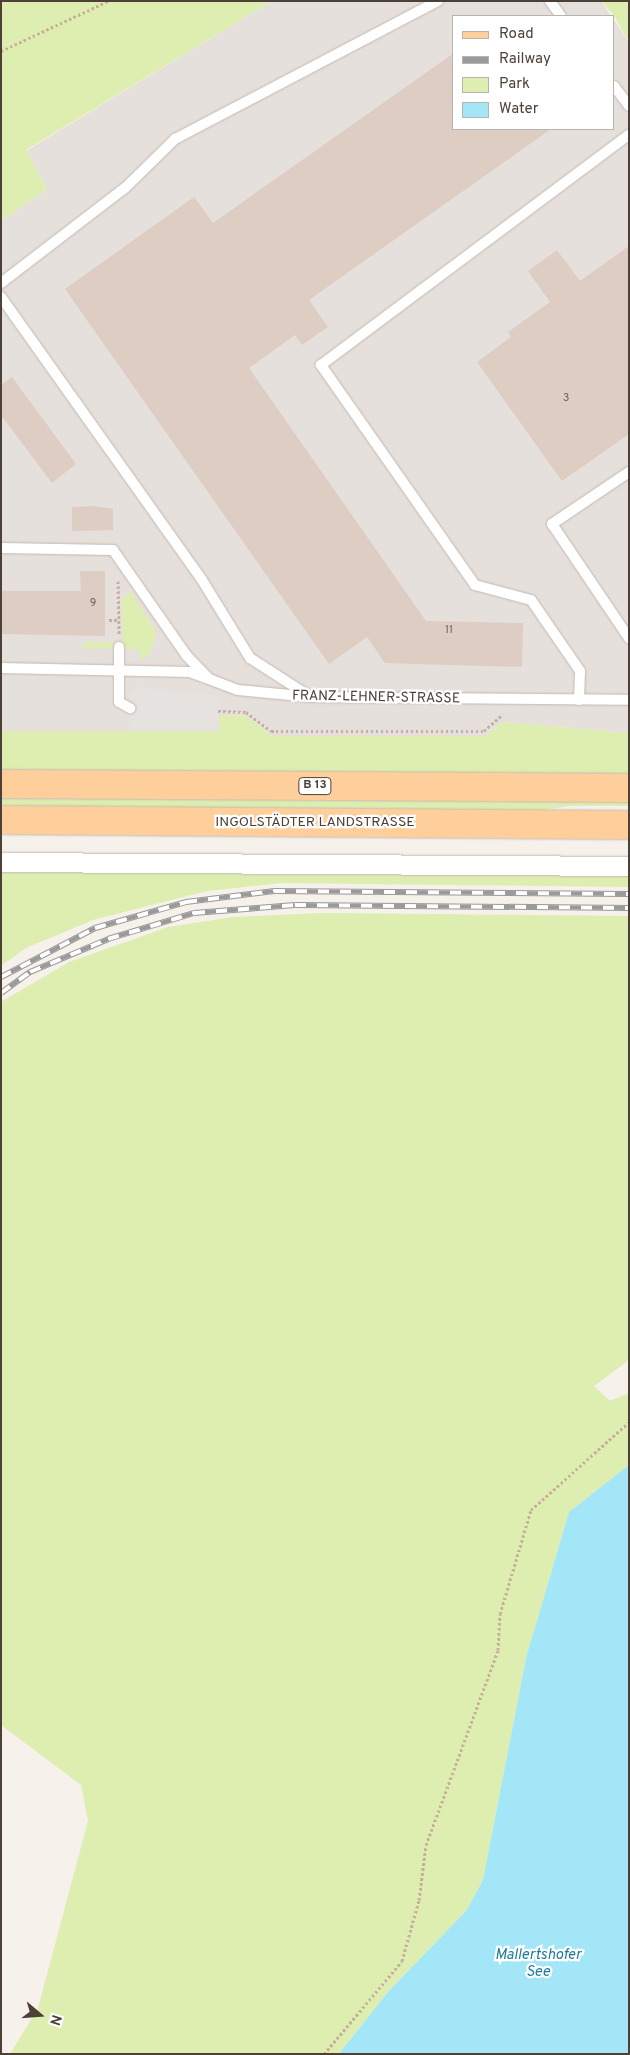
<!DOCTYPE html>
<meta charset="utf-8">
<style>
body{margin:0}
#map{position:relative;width:630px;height:2055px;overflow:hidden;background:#f7f1eb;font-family:Overpass,sans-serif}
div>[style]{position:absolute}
.industrial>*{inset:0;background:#e6e0dc}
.green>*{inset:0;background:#deeeb0}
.parking>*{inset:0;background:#e5e2df}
.water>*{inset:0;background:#a2e6f8}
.building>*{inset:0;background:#ddcdc2}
.path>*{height:3px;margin-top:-1.5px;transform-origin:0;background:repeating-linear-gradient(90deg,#c7af9c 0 2.5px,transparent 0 5px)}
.roads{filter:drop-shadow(0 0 1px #c6b9af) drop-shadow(0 0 1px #c6b9af)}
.lane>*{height:10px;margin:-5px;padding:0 5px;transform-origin:5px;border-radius:5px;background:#fff}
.street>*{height:19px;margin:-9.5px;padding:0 9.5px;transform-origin:9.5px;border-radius:9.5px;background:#fff}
.primary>*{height:28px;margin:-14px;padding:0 14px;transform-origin:14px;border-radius:14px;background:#ffcf9b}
.rail>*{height:5.5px;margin-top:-2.75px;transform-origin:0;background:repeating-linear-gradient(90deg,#fff 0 11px,#9a9a9a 0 22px);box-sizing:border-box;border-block:1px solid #9a9a9a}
span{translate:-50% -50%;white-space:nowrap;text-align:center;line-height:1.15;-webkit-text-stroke:4.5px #fff;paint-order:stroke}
.number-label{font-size:11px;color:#70635a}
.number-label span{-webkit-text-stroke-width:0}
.shield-label span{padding:1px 4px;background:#fff;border:1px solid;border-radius:4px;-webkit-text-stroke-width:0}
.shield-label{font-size:12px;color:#4c4037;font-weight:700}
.street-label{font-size:14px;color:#4c4037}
.water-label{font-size:15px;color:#1f7c98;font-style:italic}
.frame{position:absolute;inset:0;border:2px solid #4c4037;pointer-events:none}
.legend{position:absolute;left:452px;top:15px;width:162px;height:115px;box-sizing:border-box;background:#fff;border:1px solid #b7b3af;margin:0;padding:6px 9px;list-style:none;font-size:15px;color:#4c4037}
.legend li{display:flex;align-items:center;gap:10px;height:25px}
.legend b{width:25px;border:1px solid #b7b3af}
.north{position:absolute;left:15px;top:1990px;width:50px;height:50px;-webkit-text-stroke:4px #fff;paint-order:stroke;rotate:108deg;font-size:14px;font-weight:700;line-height:20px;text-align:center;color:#4c4037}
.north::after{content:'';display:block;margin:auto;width:18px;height:22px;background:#4c4037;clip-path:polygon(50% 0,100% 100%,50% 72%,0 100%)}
</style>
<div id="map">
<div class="industrial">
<i style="clip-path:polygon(272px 1px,601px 1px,611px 16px,454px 16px,454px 129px,614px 129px,614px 20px,629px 42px,629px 733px,502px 722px,486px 736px,272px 736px,246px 716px,219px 715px,219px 731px,1px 731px,1px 221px,47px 189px,26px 151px)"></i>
</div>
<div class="green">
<i style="clip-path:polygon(1px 1px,272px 1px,26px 150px,47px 189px,1px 221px)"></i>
<i style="clip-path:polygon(601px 1px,629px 1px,629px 42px,614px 16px)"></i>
<i style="clip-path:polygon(131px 592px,156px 632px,151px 651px,141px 661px,139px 649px,123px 649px,122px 598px)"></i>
<i style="clip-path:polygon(84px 642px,114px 643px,114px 648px,83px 648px)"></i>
<i style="clip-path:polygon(219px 715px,246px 716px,272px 736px,486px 736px,502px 722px,629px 733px,629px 775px,1px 771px,1px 731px,219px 731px)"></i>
<i style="clip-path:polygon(1px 795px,629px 798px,629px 806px,570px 806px,511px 814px,1px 810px)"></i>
<i style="clip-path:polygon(1px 871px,629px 875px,629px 887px,282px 883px,207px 891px,93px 920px,26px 948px,1px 966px)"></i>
<i style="clip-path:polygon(322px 913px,629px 916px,629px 1360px,594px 1386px,610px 1401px,629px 1393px,629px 1465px,569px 1512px,526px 1658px,483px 1880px,466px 1911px,387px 1993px,339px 2054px,10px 2054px,38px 2008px,88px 1821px,81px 1785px,1px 1725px,1px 1002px,69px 962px,168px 927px,233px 917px)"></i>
</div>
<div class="parking">
<i style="clip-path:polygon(138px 687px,218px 696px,219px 731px,129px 731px,130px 692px)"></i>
</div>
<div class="water">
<i style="clip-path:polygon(629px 1465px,629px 2054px,339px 2054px,387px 1993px,466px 1911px,483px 1880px,526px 1658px,569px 1512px)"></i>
</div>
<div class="building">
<i style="clip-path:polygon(454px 53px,454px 129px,551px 129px,309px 300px,328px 327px,302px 345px,295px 335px,249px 368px,426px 621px,523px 623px,522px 667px,385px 663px,367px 637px,329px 664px,65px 289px,194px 197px,213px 223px)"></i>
<i style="clip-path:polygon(629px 246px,629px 434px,562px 481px,477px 362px,511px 337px,508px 332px,550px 302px,528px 271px,557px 250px,580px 281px)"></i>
<i style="clip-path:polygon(12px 377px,76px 464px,52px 483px,1px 415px,1px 385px)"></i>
<i style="clip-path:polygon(94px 506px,113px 509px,113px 530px,72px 531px,72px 507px)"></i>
<i style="clip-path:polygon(80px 571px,105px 571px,105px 636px,1px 634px,1px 591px,81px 591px)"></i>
</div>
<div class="path">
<i style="left:1px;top:51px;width:118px;rotate:-25deg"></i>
<i style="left:118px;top:581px;width:54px;rotate:88.9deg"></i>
<i style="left:109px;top:620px;width:9px"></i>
<i style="left:218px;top:711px;width:28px;rotate:2deg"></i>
<i style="left:246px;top:712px;width:31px;rotate:37deg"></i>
<i style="left:271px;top:731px;width:213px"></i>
<i style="left:484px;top:731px;width:25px;rotate:-42deg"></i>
<i style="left:324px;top:2054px;width:121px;rotate:-50deg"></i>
<i style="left:402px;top:1961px;width:63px;rotate:-74.4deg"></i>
<i style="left:419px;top:1900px;width:55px;rotate:-82.7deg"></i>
<i style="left:426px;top:1845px;width:208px;rotate:-69.7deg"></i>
<i style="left:498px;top:1650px;width:36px;rotate:-87deg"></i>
<i style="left:500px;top:1614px;width:109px;rotate:-73.4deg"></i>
<i style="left:531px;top:1510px;width:132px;rotate:-41.9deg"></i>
</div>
<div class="roads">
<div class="lane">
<i style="left:550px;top:1px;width:19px;rotate:54deg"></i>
<i style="left:614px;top:86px;width:25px;rotate:53deg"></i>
<i style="left:1px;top:283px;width:156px;rotate:-37.5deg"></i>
<i style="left:125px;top:188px;width:70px;rotate:-44.4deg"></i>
<i style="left:175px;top:139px;width:297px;rotate:-27.7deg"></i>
<i style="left:1px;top:297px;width:347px;rotate:54.6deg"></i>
<i style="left:202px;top:580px;width:92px;rotate:58.4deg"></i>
<i style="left:250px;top:658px;width:70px;rotate:32.8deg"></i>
<i style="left:629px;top:472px;width:93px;rotate:146deg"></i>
<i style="left:552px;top:524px;width:138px;rotate:56deg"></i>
<i style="left:1px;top:548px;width:112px;rotate:1deg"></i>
<i style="left:113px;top:550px;width:129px;rotate:55.1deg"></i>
<i style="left:187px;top:656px;width:32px;rotate:46deg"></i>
<i style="left:209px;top:679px;width:31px;rotate:21deg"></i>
<i style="left:238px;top:690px;width:73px;rotate:5.5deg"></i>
<i style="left:311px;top:697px;width:318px;rotate:0.5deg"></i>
<i style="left:119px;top:647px;width:55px;rotate:90deg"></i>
<i style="left:119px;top:702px;width:13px;rotate:29deg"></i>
<i style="left:1px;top:668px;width:189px;rotate:1.2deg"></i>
<i style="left:190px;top:672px;width:17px;rotate:21deg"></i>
<i style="left:579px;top:700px;width:29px;rotate:-88deg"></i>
<i style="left:580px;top:671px;width:86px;rotate:-124.6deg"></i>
<i style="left:531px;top:600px;width:58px;rotate:-165deg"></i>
<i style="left:475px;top:585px;width:269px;rotate:-125deg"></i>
<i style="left:321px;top:365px;width:384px;rotate:-36.8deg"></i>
</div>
<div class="street">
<i style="left:1px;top:862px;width:628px;rotate:0.36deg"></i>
</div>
<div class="primary">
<i style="left:1px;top:784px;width:628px;rotate:0.36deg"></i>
<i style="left:1px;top:820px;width:628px;rotate:0.46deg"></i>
</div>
</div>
<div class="rail">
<i style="left:1px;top:977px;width:106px;rotate:-27.5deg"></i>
<i style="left:95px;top:928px;width:95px;rotate:-15.9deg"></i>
<i style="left:186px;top:902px;width:89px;rotate:-7.1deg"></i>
<i style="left:274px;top:891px;width:355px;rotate:0.5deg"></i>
<i style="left:1px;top:993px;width:36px;rotate:-36deg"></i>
<i style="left:30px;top:972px;width:85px;rotate:-22.9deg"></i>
<i style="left:108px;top:939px;width:90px;rotate:-16.8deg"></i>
<i style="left:194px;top:913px;width:101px;rotate:-4.5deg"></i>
<i style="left:295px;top:905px;width:334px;rotate:0.5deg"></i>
</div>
<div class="number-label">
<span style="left:566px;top:398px">3</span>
<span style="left:93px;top:603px">9</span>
<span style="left:449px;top:630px">11</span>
</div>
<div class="shield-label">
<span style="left:315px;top:786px">B 13</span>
</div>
<div class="street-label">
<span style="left:376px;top:698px;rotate:1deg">FRANZ-LEHNER-STRASSE</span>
<span style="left:315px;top:823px">INGOLSTÄDTER LANDSTRASSE</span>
</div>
<div class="water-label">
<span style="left:538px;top:1964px">Mallertshofer<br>See</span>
</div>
<div class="frame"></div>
<ul class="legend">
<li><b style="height:6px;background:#ffcf9b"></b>Road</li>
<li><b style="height:6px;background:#9a9a9a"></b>Railway</li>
<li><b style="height:14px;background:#deeeb0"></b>Park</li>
<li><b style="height:14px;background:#a2e6f8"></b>Water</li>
</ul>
<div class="north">N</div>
</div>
